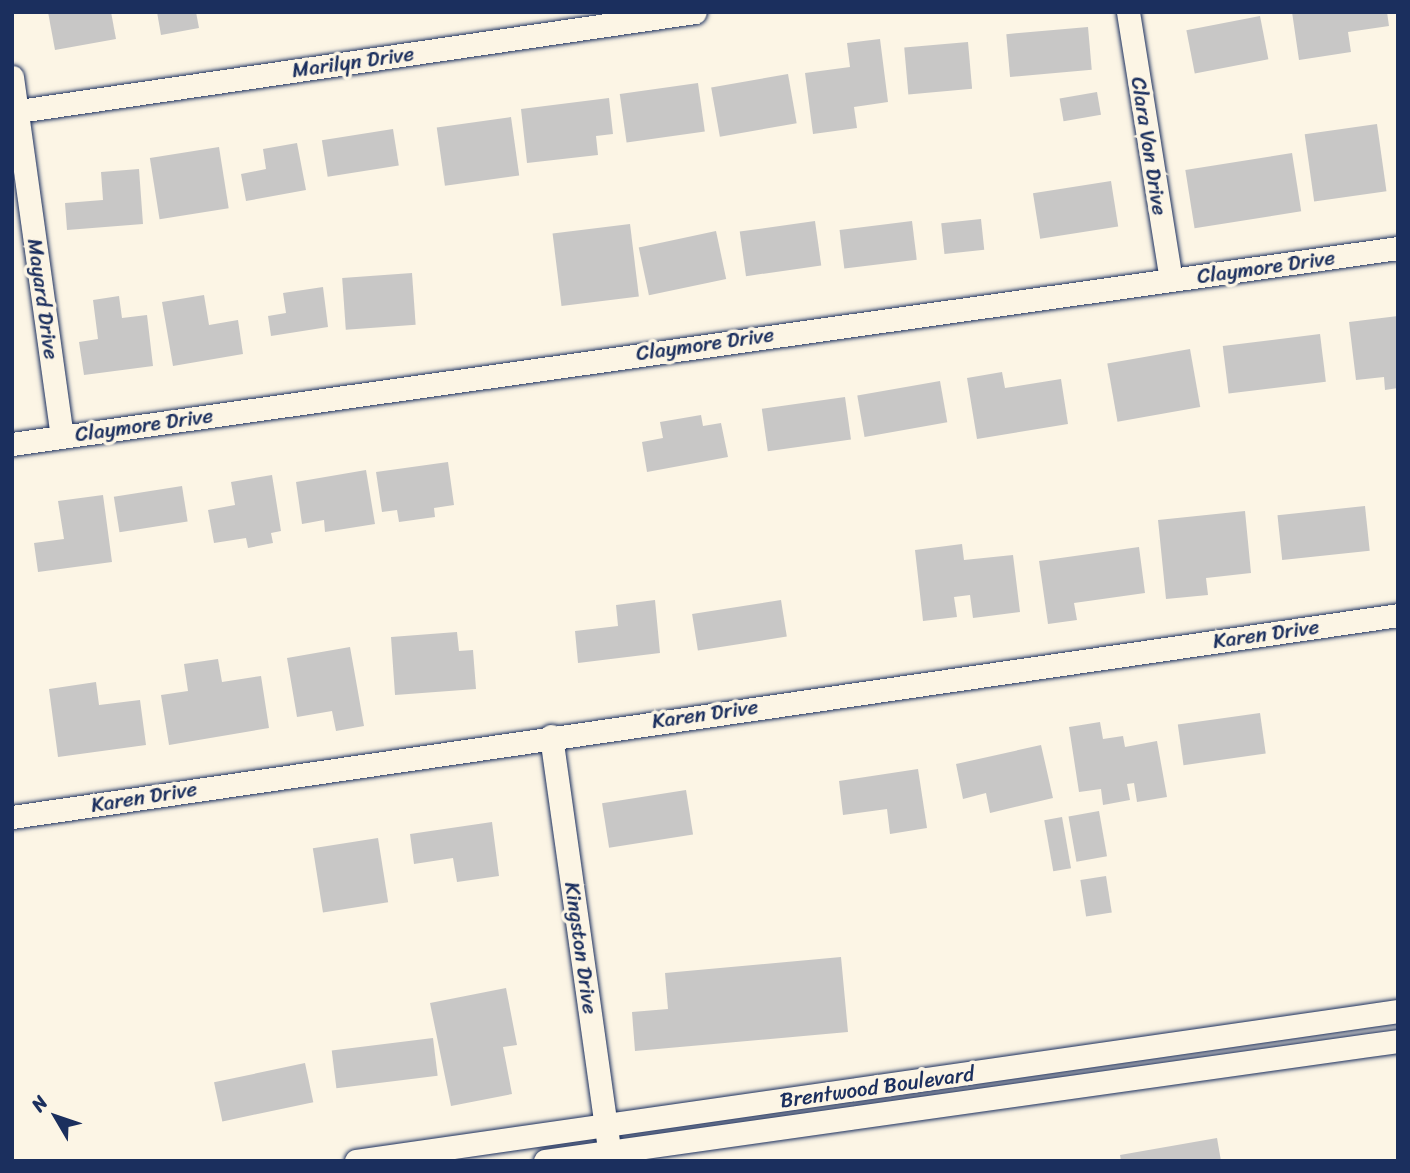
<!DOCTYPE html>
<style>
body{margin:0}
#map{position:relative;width:1410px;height:1173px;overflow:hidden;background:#fcf5e5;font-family:Sriracha,sans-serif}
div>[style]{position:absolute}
.building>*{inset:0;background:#c8c7c6;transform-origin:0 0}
.roads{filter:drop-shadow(0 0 2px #1b2f5e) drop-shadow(0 0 2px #1b2f5e)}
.street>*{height:23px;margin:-11.5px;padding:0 11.5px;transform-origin:11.5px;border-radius:11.5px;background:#fcf5e5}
span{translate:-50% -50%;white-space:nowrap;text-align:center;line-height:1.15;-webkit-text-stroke:7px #fcf5e5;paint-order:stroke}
.street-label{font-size:21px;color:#1b2f5e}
.frame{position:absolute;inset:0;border:14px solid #1b2f5e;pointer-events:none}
.north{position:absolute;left:21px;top:1082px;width:70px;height:70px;-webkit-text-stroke:5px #fcf5e5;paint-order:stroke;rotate:309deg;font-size:19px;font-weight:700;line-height:28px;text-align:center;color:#1b2f5e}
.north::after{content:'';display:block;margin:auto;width:24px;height:32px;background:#1b2f5e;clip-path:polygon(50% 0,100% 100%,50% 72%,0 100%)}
</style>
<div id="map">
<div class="building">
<i style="clip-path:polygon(48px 12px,111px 12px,116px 39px,55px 50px)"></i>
<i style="clip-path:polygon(157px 12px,196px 12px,199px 28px,161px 35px)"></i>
<i style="clip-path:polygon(1292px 12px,1387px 12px,1389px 26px,1348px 32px,1351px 52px,1299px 60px)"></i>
<i style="left:1260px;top:16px;width:44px;height:75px;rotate:79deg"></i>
<i style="left:1088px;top:27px;width:43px;height:82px;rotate:85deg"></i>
<i style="clip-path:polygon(880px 39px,888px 102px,854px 107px,857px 128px,813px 134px,805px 73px,850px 67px,847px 43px)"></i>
<i style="left:968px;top:42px;width:47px;height:64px;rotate:85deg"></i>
<i style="left:788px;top:74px;width:50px;height:78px;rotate:80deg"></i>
<i style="left:698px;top:83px;width:49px;height:79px;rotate:82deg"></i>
<i style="left:1097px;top:92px;width:23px;height:38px;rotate:80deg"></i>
<i style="clip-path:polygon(609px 98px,613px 134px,596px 136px,598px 155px,527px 163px,521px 109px)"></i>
<i style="left:511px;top:117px;width:59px;height:75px;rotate:82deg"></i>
<i style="left:1377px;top:124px;width:68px;height:73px;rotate:82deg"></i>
<i style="left:393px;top:129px;width:37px;height:72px;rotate:81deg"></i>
<i style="clip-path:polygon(297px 143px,306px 190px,246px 201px,241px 174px,266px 169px,263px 149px)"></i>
<i style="left:219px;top:147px;width:62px;height:70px;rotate:81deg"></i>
<i style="left:1292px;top:153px;width:59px;height:108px;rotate:81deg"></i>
<i style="clip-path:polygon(139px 169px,143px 224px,67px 230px,65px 203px,103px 200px,101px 172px)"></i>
<i style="left:1111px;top:181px;width:46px;height:79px;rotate:81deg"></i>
<i style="left:981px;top:219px;width:31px;height:40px;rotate:84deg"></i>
<i style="left:815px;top:221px;width:45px;height:76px;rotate:82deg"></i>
<i style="left:912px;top:221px;width:39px;height:73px;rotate:83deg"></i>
<i style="left:630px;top:224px;width:73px;height:78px;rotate:83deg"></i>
<i style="left:716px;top:231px;width:49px;height:79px;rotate:78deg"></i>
<i style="left:412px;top:273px;width:52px;height:70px;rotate:86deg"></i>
<i style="clip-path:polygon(323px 287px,328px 327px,271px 336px,268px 316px,286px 313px,283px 293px)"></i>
<i style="clip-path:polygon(204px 295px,209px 325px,238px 320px,243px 354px,173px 366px,162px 302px)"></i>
<i style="clip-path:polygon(119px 296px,122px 318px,147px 315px,153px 366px,84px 375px,79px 342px,98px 339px,93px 300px)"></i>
<i style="clip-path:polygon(1398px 316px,1398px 388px,1385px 390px,1384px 377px,1356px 380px,1349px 322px)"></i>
<i style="left:1320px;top:334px;width:48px;height:98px;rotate:83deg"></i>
<i style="left:1190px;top:349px;width:59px;height:84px;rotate:80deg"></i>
<i style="clip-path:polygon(1002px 372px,1005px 388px,1061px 379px,1068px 424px,977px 439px,967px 378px)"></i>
<i style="left:940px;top:381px;width:42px;height:84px;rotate:80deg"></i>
<i style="left:845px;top:397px;width:43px;height:84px;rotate:82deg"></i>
<i style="clip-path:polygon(701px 415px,703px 426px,721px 423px,728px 457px,647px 472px,642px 442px,663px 438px,660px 422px)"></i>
<i style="clip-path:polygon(448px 462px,454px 505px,434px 508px,435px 517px,399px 522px,397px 510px,382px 512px,376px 472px)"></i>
<i style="clip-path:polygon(366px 470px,375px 524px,325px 532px,324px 520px,302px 524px,296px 482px)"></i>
<i style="clip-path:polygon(272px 475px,281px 531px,271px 533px,273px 543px,248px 548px,246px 538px,214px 543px,208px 510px,235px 505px,231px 482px)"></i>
<i style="left:182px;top:486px;width:36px;height:69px;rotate:81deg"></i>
<i style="clip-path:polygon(103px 495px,112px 562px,38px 572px,34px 543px,64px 539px,58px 501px)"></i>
<i style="left:1365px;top:506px;width:45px;height:88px;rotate:84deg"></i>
<i style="clip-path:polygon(1245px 511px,1251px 573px,1206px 578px,1208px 595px,1166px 599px,1158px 520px)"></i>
<i style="clip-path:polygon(962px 544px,964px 560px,1013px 555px,1020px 612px,973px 618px,970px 595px,954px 597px,957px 617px,923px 621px,915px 550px)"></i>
<i style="clip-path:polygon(1139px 547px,1145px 593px,1074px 603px,1077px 620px,1048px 624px,1039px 561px)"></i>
<i style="clip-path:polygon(655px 600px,660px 653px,578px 663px,575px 631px,618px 626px,616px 605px)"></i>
<i style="left:781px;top:600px;width:37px;height:90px;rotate:81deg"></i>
<i style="clip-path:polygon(457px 632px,459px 651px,473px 650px,476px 689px,395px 695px,391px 637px)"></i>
<i style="clip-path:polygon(350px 647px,364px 726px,336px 731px,332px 711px,297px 717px,287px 658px)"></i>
<i style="clip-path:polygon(218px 659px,222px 682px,261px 676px,269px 728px,169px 745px,161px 695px,188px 691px,184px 664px)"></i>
<i style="clip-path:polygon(96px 682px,99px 705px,140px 700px,146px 745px,58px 757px,49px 689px)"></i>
<i style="left:1260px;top:713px;width:41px;height:83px;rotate:82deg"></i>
<i style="clip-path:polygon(1100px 722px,1103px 739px,1123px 736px,1125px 747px,1157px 741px,1167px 797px,1137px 802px,1134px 783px,1127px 784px,1130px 800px,1103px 805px,1101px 789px,1079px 792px,1069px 727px)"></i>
<i style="clip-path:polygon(1041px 745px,1053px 798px,990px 813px,986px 793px,963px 799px,956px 764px)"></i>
<i style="clip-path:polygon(918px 769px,927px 828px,890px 834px,887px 809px,843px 815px,839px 781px)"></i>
<i style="left:686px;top:790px;width:45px;height:85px;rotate:81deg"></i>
<i style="left:1099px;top:811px;width:46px;height:31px;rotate:80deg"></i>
<i style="left:1062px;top:817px;width:52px;height:18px;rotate:80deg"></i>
<i style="clip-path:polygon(492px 822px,499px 876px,457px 882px,453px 858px,414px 864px,410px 834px)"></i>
<i style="left:378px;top:838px;width:65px;height:66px;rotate:81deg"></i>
<i style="left:1106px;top:876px;width:37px;height:26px;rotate:81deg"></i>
<i style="clip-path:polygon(841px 957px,848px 1032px,635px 1051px,632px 1012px,668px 1009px,665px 973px)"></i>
<i style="clip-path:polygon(506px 988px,517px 1045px,503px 1047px,512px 1094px,451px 1106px,430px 1003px)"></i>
<i style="left:433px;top:1038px;width:38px;height:102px;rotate:83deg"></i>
<i style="left:305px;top:1063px;width:40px;height:93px;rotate:78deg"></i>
<i style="clip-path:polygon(1217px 1138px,1221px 1161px,1121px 1161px,1120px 1155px)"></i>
</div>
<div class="roads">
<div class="street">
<i style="left:1128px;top:12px;width:271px;rotate:80.9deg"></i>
<i style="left:12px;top:77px;width:363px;rotate:82.1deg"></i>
<i style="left:12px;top:112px;width:690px;rotate:-8.33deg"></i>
<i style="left:12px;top:444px;width:1400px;rotate:-8.05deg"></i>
<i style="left:551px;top:736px;width:408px;rotate:82deg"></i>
<i style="left:12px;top:817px;width:1401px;rotate:-8.29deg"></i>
<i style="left:356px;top:1161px;width:1053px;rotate:-8.19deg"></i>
<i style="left:545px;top:1161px;width:861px;rotate:-8.01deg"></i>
</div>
</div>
<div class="street-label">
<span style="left:353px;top:62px;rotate:-8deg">Marilyn Drive</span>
<span style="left:1149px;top:146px;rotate:81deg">Clara Von Drive</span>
<span style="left:1266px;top:267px;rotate:-8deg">Claymore Drive</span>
<span style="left:43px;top:299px;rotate:82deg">Mayard Drive</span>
<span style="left:705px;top:344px;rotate:-8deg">Claymore Drive</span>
<span style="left:144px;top:425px;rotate:-8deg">Claymore Drive</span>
<span style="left:1266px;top:634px;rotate:-8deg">Karen Drive</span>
<span style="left:705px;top:714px;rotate:-8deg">Karen Drive</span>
<span style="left:144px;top:797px;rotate:-9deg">Karen Drive</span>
<span style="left:581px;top:948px;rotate:82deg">Kingston Drive</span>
<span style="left:877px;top:1087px;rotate:-8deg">Brentwood Boulevard</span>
</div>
<div class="frame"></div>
<div class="north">N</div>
</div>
